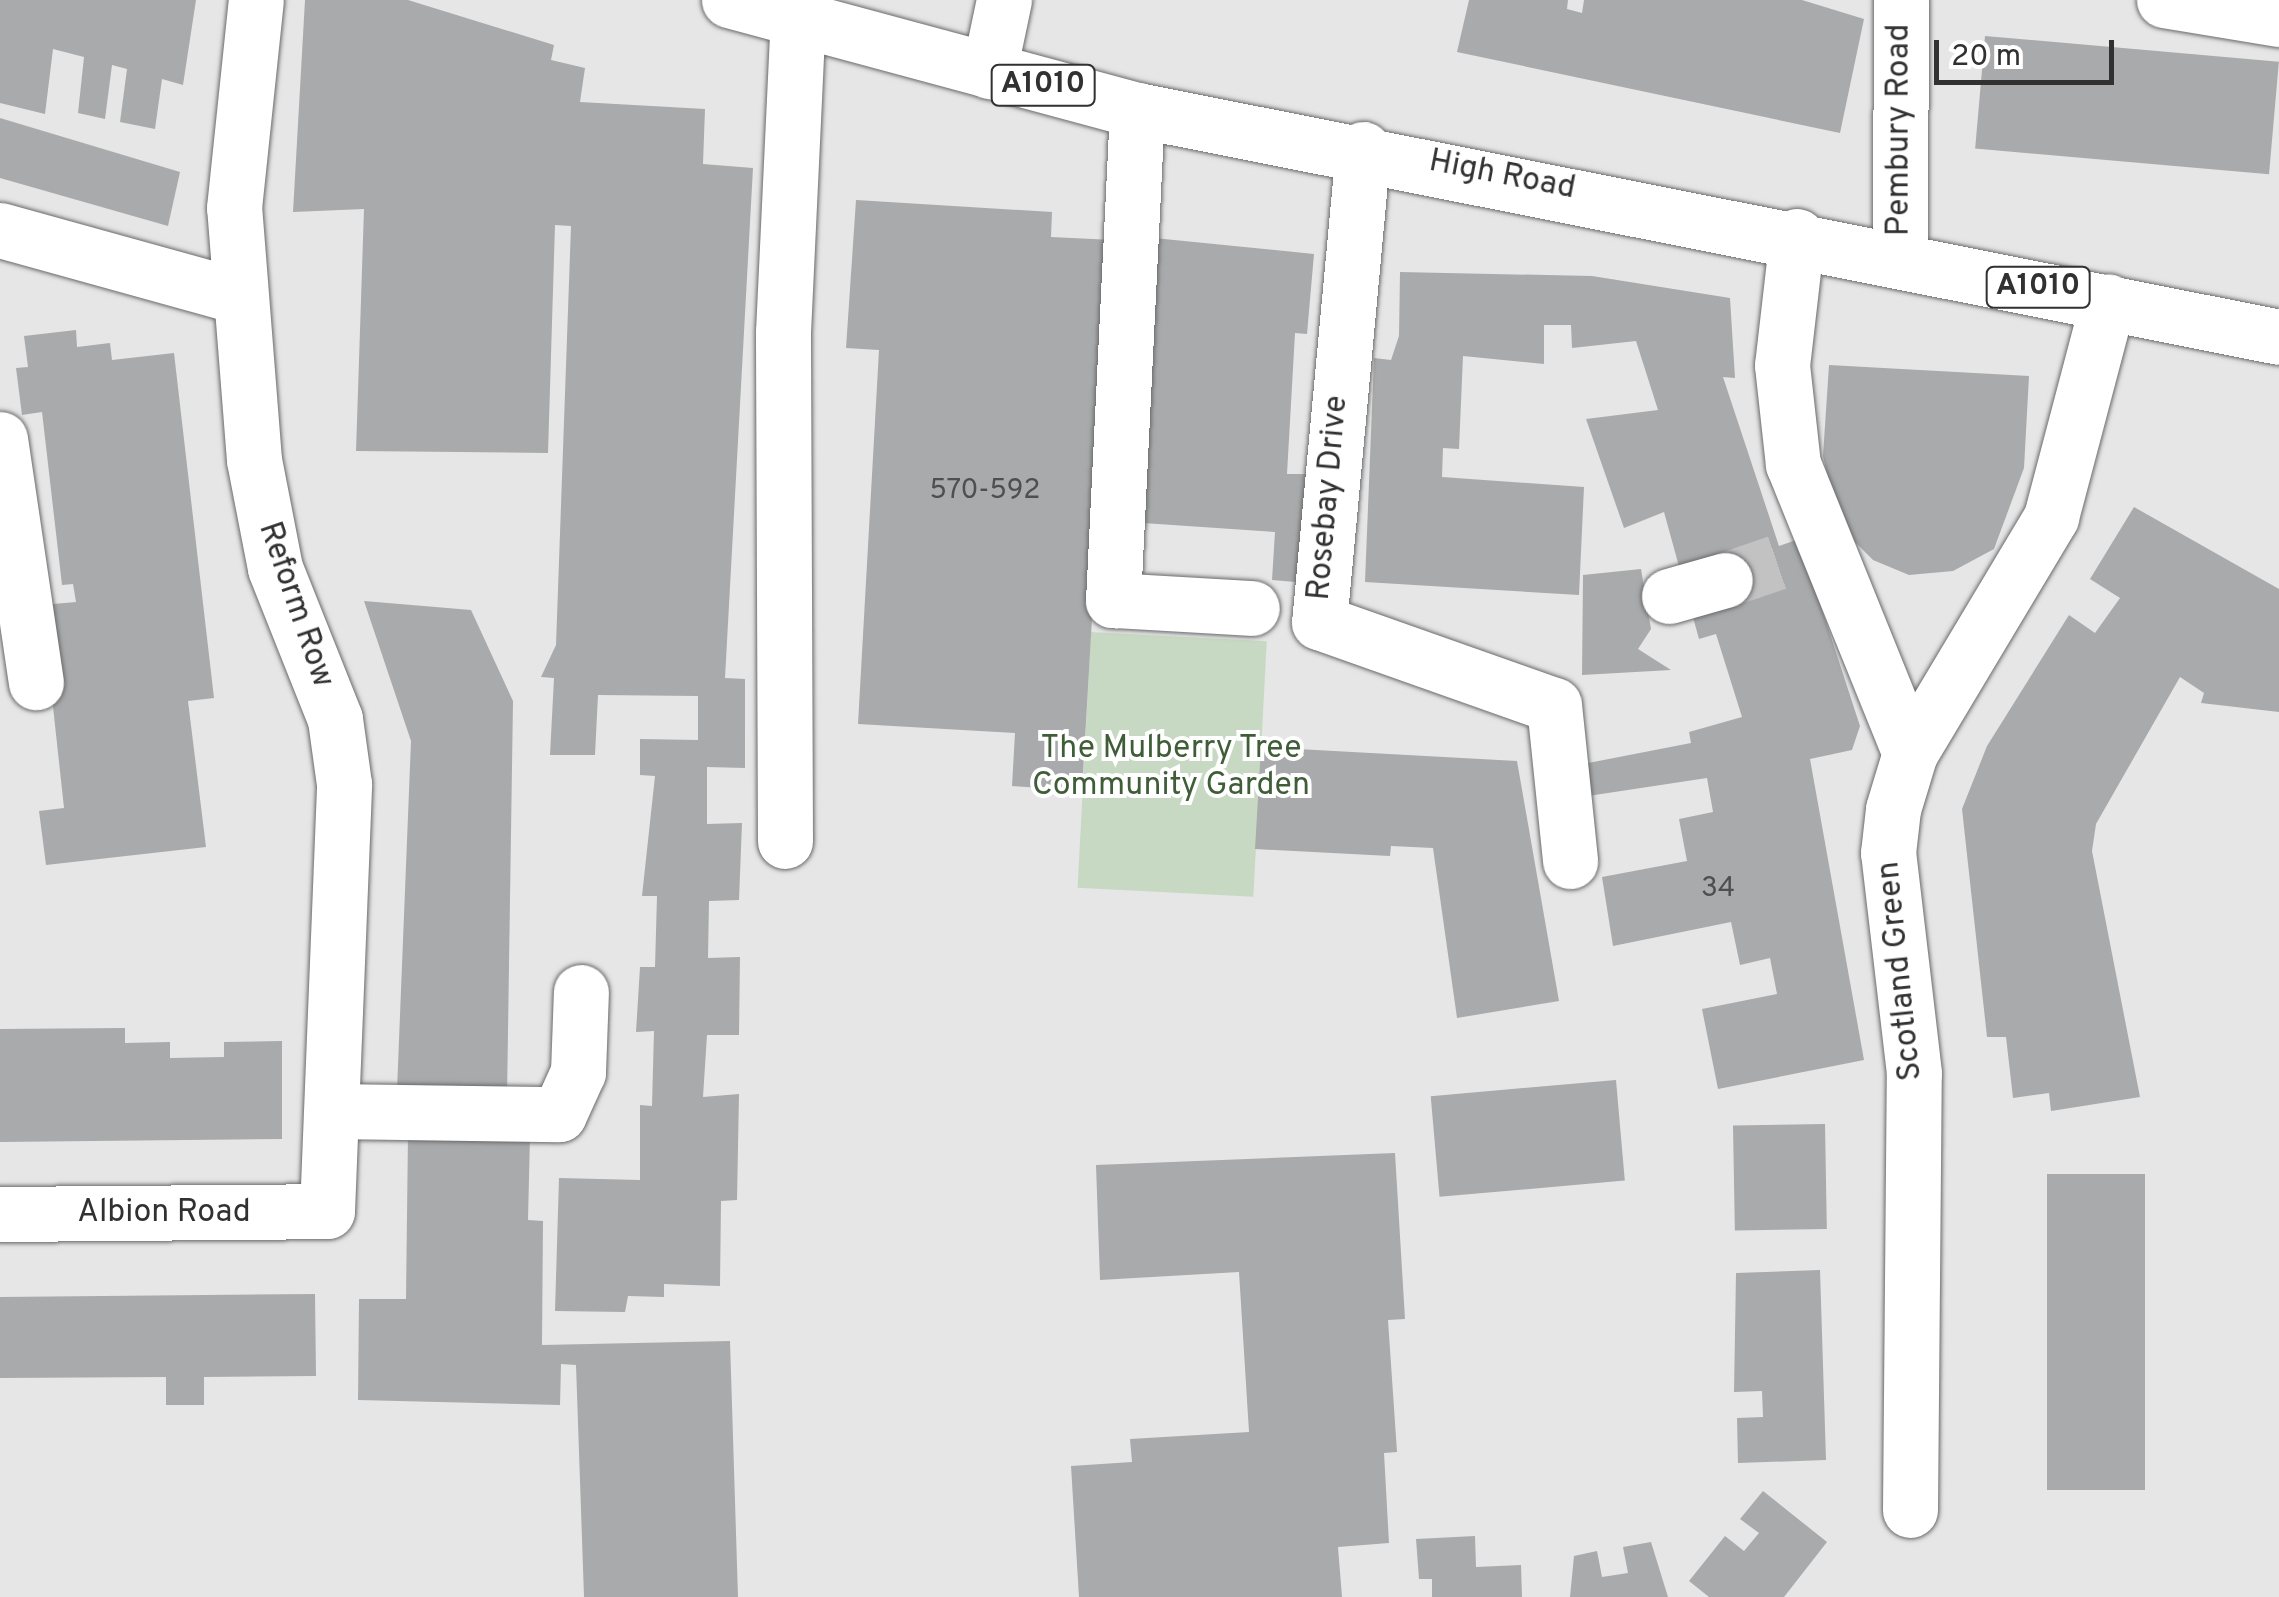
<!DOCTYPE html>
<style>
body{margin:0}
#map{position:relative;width:2279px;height:1597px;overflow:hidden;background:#e6e6e7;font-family:Overpass,sans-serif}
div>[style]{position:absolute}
.green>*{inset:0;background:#c7d9c3;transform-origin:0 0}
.building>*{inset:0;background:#a9aaab;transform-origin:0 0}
.minor-tunnel>*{height:55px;margin-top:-27.5px;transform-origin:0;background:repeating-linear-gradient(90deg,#c2c2c3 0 55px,transparent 0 83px)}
.roads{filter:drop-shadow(0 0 2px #696a6b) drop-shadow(0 0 2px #696a6b)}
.minor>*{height:55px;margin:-27.5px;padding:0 27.5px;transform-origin:27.5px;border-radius:27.5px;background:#fff}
.major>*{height:55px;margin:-27.5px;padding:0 27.5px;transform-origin:27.5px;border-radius:27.5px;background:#fff}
span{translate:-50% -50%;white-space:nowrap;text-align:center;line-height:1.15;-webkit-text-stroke:8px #fff;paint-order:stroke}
.number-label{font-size:28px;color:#4f4f50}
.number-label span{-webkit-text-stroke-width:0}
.shield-label span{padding:2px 8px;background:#fff;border:2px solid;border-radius:8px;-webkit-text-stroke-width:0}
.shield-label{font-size:30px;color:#313132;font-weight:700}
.street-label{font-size:32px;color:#313132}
.park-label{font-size:32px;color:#3f5e38}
.scale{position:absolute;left:1934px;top:40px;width:180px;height:45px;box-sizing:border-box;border:5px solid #313132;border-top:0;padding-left:12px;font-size:30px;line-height:35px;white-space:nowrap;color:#313132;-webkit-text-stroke:8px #fff;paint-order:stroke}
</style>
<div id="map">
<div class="green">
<i style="left:1091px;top:632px;width:176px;height:256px;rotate:3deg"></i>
</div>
<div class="building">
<i style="clip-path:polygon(0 0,196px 0,183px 85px,162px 79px,155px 129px,120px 122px,127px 69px,112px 65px,105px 119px,78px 113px,84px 57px,53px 49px,45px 114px,0 103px)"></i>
<i style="clip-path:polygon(305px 0,408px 0,554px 45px,551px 60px,585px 68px,580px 102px,705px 109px,703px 164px,753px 168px,725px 678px,745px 679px,745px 768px,707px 767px,707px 824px,742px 823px,739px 900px,709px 901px,708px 958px,740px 957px,739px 1035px,707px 1035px,703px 1097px,739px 1094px,737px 1200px,721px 1201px,720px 1286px,664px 1284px,664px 1297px,628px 1296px,625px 1312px,555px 1311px,559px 1178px,640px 1180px,640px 1105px,652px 1106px,654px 1031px,636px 1032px,640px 967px,655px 967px,657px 896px,642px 896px,655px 776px,640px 775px,640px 739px,698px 740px,698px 696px,598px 695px,595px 755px,550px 755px,554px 678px,541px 677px,556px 645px,571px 226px,555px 225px,548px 453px,356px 451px,364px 209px,293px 212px)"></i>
<i style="clip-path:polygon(1469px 0,1568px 0,1567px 9px,1582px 13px,1584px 0,1802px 0,1864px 19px,1840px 133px,1457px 52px)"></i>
<i style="left:1985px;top:36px;width:295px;height:113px;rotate:5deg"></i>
<i style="clip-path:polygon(0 118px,180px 172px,168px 226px,0 178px)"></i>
<i style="clip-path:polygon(856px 200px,1052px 212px,1051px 237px,1114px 240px,1082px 791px,1012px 786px,1015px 733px,858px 724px,879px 350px,846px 348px)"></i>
<i style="clip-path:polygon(1154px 238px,1314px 254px,1307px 334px,1295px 333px,1287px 474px,1308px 474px,1307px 583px,1272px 580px,1275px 532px,1143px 523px)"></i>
<i style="clip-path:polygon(1400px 272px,1592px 276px,1730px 298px,1735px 378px,1723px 377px,1779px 546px,1799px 539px,1860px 726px,1852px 750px,1810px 759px,1864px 1060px,1718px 1089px,1702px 1009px,1777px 994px,1770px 958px,1740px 965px,1731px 922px,1613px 946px,1602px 877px,1687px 861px,1679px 819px,1713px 812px,1707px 778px,1588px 796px,1583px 764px,1691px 743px,1689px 732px,1742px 717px,1716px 634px,1699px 639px,1664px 512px,1624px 528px,1586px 419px,1658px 410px,1636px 341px,1572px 348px,1571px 325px,1544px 325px,1544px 364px,1463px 356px,1459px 449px,1443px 448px,1442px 477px,1584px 487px,1579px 595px,1365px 582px,1374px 358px,1391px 360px,1399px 336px)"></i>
<i style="clip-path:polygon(76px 330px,77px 347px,110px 343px,112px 360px,174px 353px,214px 698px,188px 701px,206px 847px,46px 865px,39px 811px,64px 808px,42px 605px,76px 602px,73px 584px,62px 585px,42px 412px,22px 415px,16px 368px,28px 367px,24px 336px)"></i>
<i style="clip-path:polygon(1829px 365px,2029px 376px,2024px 468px,1994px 549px,1953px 571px,1909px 575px,1873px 560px,1839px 526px,1823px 456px)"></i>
<i style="clip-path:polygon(2134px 507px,2279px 589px,2279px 712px,2201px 703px,2204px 693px,2180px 677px,2096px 824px,2092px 851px,2140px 1097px,2051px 1111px,2049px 1093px,2013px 1098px,2006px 1037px,1987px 1037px,1962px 809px,1987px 746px,2069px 615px,2095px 633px,2120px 598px,2090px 579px)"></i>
<i style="clip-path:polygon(1641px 569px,1651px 629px,1638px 649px,1671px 670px,1582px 675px,1583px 575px)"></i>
<i style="clip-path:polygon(364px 601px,471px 610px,513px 701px,507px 1098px,397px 1090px,411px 741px)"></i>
<i style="clip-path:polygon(1261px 747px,1517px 761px,1559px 1001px,1457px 1018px,1433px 848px,1391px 846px,1390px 856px,1255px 849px)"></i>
<i style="clip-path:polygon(125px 1028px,125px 1043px,170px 1042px,170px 1058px,224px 1057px,224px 1042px,282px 1041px,282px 1139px,0 1142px,0 1029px)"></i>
<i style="left:1616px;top:1080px;width:101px;height:186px;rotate:85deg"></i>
<i style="left:1825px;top:1124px;width:105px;height:92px;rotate:89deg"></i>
<i style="clip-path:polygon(408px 1134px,530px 1135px,528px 1220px,543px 1221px,542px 1345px,730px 1341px,738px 1597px,584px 1597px,576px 1365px,561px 1364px,560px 1405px,358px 1400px,359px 1299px,406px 1299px)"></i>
<i style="clip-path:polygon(1395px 1153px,1405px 1319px,1388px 1320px,1397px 1452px,1384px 1453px,1389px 1543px,1338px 1547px,1342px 1597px,1079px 1597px,1071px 1466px,1132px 1462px,1130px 1439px,1249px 1432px,1239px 1272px,1100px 1280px,1096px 1165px)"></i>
<i style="left:2145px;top:1174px;width:316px;height:98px;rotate:90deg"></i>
<i style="clip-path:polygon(1820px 1270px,1826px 1460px,1738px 1463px,1737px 1418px,1763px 1417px,1762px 1391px,1734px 1392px,1736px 1273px)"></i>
<i style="clip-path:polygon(315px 1294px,316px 1376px,204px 1377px,204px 1405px,166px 1405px,166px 1377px,0 1378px,0 1297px)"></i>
<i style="clip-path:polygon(1763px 1491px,1827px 1542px,1784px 1597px,1709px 1597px,1689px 1581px,1725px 1536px,1744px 1551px,1759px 1533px,1740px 1519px)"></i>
<i style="clip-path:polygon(1475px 1536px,1476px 1567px,1521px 1565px,1522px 1597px,1432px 1597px,1432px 1579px,1419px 1579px,1416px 1539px)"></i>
<i style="clip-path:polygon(1651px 1542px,1668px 1597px,1570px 1597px,1574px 1556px,1597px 1551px,1602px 1577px,1628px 1573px,1623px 1547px)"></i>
</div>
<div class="minor-tunnel">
<i style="left:1725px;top:580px;width:83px;rotate:-18.9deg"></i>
</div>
<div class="roads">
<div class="minor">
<i style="left:2164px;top:0;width:117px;rotate:9.4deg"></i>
<i style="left:989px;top:71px;width:73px;rotate:-78.1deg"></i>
<i style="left:1137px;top:110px;width:491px;rotate:92.8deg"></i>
<i style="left:1113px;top:600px;width:139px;rotate:3.3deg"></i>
<i style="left:1363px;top:149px;width:475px;rotate:95.3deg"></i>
<i style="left:1319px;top:622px;width:249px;rotate:19.5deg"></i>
<i style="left:1554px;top:705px;width:157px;rotate:84.1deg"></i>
<i style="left:0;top:230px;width:247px;rotate:15.5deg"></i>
<i style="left:1797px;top:236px;width:130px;rotate:96.6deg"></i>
<i style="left:1782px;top:365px;width:100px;rotate:83.7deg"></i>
<i style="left:1793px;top:464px;width:312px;rotate:68deg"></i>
<i style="left:1900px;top:260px;width:260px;rotate:-89.8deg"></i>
<i style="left:0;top:439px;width:246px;rotate:81.6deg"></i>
<i style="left:1669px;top:596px;width:58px;rotate:-15.9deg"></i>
<i style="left:785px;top:841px;width:509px;rotate:-90.23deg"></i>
<i style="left:783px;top:332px;width:313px;rotate:-87.3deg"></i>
<i style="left:332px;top:1111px;width:227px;rotate:0.8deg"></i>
<i style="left:559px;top:1114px;width:46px;rotate:-65.7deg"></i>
<i style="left:578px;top:1072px;width:80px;rotate:-87.9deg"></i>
<i style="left:0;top:1214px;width:327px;rotate:-0.5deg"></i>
<i style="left:327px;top:1211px;width:427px;rotate:-87.7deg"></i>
<i style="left:344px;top:784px;width:66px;rotate:-97.9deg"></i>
<i style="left:335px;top:719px;width:162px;rotate:-111.7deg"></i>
<i style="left:275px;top:568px;width:110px;rotate:-101deg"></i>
<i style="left:254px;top:460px;width:253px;rotate:-94.5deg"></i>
<i style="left:234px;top:208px;width:209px;rotate:-84deg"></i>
<i style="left:1910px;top:1510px;width:437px;rotate:-89.5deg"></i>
<i style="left:1914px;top:1073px;width:222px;rotate:-96.7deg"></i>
<i style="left:1888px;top:853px;width:44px;rotate:-83.5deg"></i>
<i style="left:1893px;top:809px;width:59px;rotate:-73.1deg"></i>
<i style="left:1910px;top:753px;width:275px;rotate:-59.1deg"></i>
<i style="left:2051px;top:517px;width:223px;rotate:-75.2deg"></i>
</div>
<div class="major">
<i style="left:729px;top:0;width:423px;rotate:15.1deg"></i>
<i style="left:1137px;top:110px;width:1164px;rotate:11.24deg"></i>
</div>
</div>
<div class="number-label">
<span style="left:985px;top:491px">570-592</span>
<span style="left:1718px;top:889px">34</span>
</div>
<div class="shield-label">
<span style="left:1043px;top:85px">A1010</span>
<span style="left:2038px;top:287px">A1010</span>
</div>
<div class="street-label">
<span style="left:1900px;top:130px;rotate:-90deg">Pembury Road</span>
<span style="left:1502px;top:176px;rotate:11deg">High Road</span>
<span style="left:1329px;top:498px;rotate:-85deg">Rosebay Drive</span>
<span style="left:295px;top:605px;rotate:71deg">Reform Row</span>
<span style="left:1901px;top:971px;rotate:-96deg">Scotland Green</span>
<span style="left:164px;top:1213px">Albion Road</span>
</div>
<div class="park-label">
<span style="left:1171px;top:768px">The Mulberry Tree<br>Community Garden</span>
</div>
<div class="scale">20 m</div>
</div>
